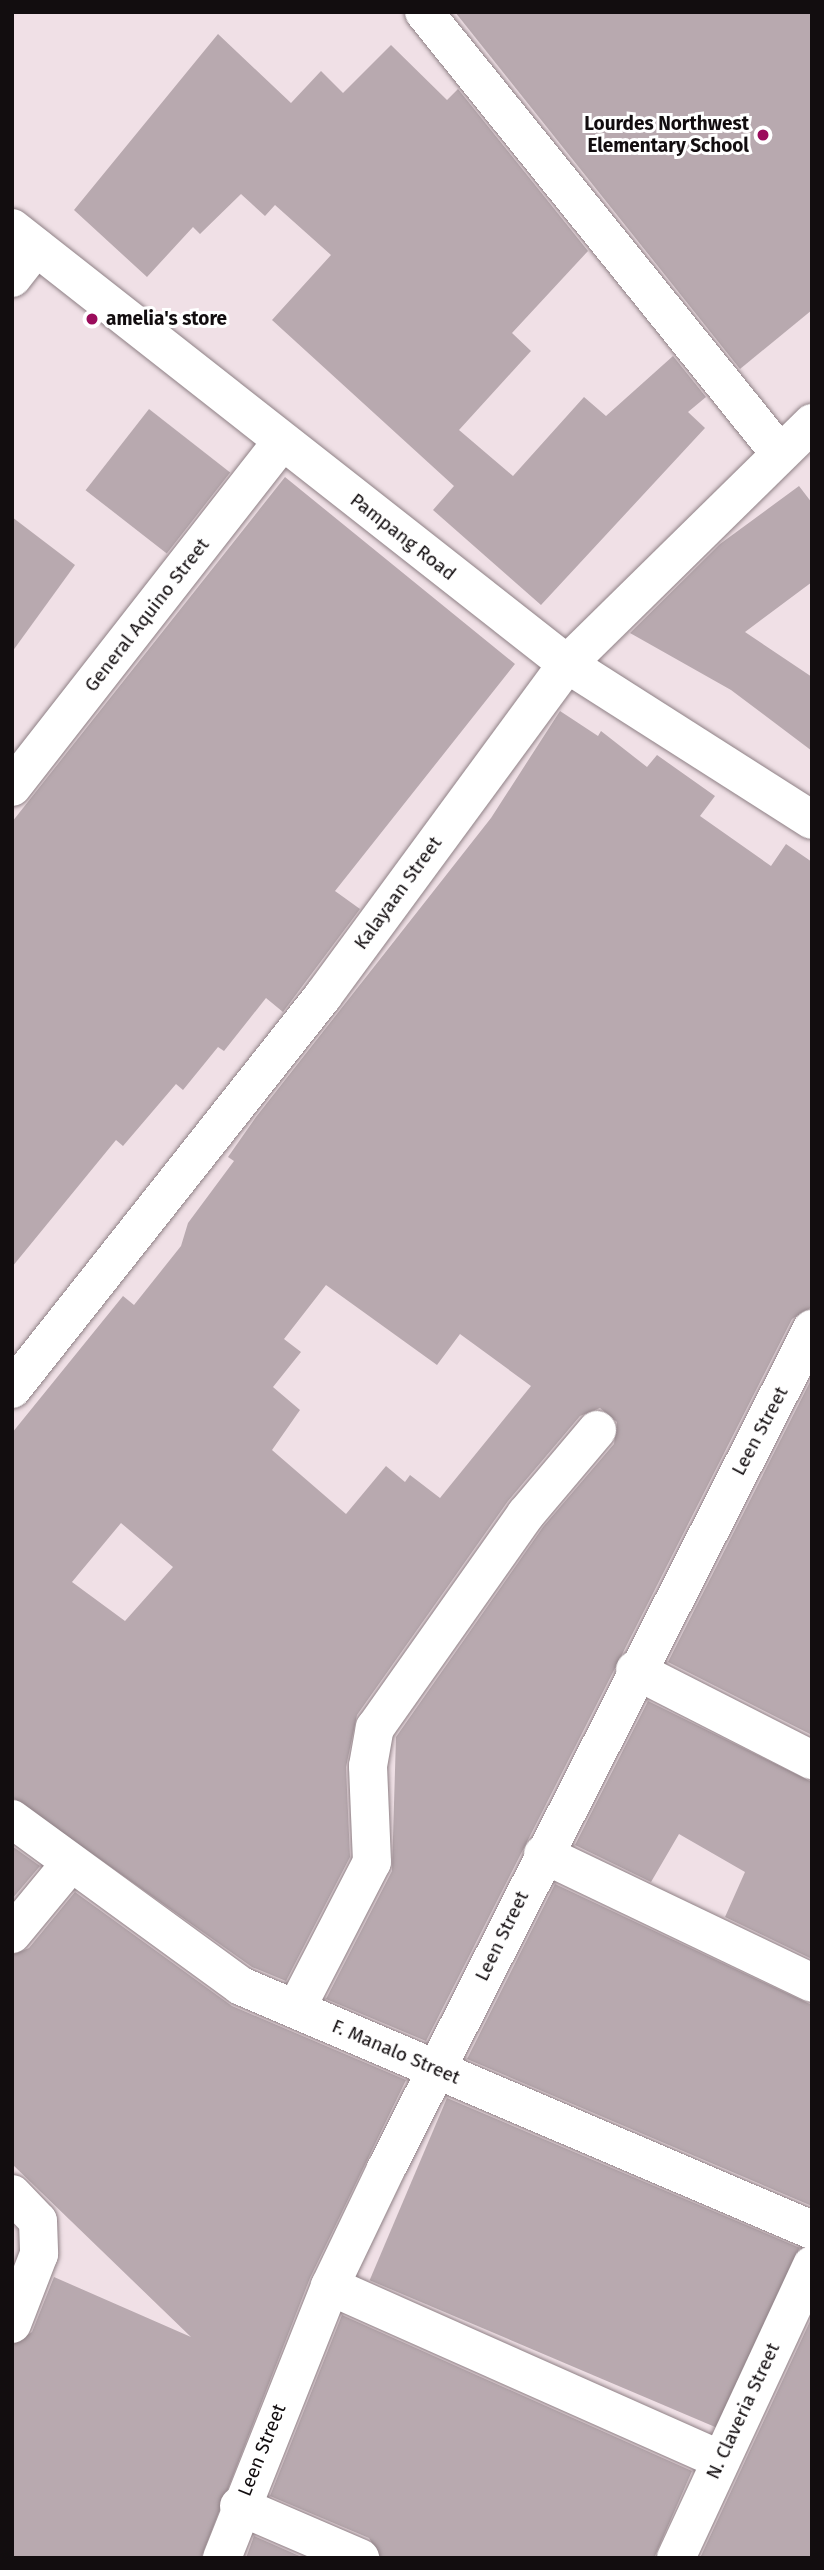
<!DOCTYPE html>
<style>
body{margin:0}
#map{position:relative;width:824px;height:2570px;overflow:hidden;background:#f0e0e6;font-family:"Fira Sans",sans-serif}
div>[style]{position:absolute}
.building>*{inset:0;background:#b8a9af;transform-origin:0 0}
.roads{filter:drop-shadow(0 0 2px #8e8085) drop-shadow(0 0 2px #8e8085)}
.street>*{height:38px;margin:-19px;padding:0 19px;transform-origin:19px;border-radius:19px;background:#fff}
.secondary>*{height:38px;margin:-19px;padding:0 19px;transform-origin:19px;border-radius:19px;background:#fff}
.dots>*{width:19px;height:19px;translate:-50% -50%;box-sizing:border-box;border:4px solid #fff;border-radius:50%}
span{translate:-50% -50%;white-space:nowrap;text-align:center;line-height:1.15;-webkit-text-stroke:6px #fff;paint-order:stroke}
.poi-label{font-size:19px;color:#120d0f;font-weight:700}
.right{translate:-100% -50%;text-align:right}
.left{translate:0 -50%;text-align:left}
.street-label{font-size:19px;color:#120d0f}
.frame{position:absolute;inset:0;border:14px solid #120d0f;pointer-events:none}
</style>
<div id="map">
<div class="building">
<i style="clip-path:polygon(455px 12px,812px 12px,812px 310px,740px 369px)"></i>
<i style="clip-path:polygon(218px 34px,291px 103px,321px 71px,343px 93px,391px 45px,447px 100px,458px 89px,588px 251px,512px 333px,531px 351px,459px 430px,513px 476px,584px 397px,606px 416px,673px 356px,706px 397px,688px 412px,705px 428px,541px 605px,433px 510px,454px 486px,272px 320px,331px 255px,275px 205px,265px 216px,241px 194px,200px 234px,193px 227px,147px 277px,74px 210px)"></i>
<i style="left:149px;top:409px;width:103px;height:103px;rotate:38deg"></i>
<i style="clip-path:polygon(285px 477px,515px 664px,335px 891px,360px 909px,283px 1012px,266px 998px,224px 1051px,218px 1047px,183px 1090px,176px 1084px,123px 1146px,116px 1140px,12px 1267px,12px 822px)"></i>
<i style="clip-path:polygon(799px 486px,812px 503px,812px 582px,745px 632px,812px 677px,812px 751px,731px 690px,630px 633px,720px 544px)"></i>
<i style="clip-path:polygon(12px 517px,75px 565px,12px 652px)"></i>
<i style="clip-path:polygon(evenodd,560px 711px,598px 736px,601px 731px,647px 767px,657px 755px,715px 796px,700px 816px,771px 866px,786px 844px,812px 862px,812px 1307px,792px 1319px,426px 2041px,326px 1999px,392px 1871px,396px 1737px,543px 1527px,614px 1444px,617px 1422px,600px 1408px,580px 1416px,508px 1501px,357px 1715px,346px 1767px,350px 1857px,286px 1981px,252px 1967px,12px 1797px,12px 1433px,123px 1296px,134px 1305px,181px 1246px,188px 1223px,234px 1161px,228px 1157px,256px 1117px,491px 818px,560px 711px,326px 1285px,437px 1365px,460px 1334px,531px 1386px,440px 1498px,410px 1475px,405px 1482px,386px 1466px,346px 1514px,272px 1450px,300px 1410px,273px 1387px,301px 1352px,284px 1339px,326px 1285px,560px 711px,121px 1523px,173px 1567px,125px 1621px,72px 1582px,121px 1523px)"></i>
<i style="clip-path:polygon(812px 1378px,812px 1735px,668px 1662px)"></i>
<i style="clip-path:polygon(648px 1701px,812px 1782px,812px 1959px,725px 1917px,745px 1872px,679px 1834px,651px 1882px,575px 1845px)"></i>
<i style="clip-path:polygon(12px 1846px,40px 1866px,12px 1899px)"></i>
<i style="clip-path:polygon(555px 1884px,812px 2005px,812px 2206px,467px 2059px)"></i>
<i style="clip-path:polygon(75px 1892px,232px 2006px,406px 2080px,310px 2278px,201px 2558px,12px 2558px,12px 2345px,32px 2332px,54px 2277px,191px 2337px,12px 2164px,12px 1955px,29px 1948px)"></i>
<i style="left:447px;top:2098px;width:383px;height:198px;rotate:23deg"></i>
<i style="clip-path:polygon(342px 2315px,692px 2471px,654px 2558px,381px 2558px,369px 2538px,270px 2496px)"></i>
<i style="clip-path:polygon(812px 2317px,812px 2558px,700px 2558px)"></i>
<i style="clip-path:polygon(254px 2536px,304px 2558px,246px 2558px)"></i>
</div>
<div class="roads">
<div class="street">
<i style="left:424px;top:12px;width:563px;rotate:51.13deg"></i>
<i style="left:12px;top:278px;width:39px;rotate:-52deg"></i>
<i style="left:12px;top:787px;width:437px;rotate:-52deg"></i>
<i style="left:635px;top:1670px;width:199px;rotate:27deg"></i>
<i style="left:543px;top:1854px;width:298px;rotate:25.6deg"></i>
<i style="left:12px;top:1934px;width:91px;rotate:-50.4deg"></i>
<i style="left:296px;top:2009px;width:165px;rotate:-62.7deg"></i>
<i style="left:372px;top:1862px;width:96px;rotate:-92.4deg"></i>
<i style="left:368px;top:1766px;width:39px;rotate:-80deg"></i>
<i style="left:375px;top:1728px;width:262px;rotate:-54.8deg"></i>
<i style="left:526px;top:1514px;width:110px;rotate:-49.8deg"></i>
<i style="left:12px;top:2194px;width:37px;rotate:46deg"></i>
<i style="left:38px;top:2221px;width:33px;rotate:88deg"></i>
<i style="left:39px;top:2254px;width:75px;rotate:111.1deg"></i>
<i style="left:330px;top:2286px;width:427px;rotate:24deg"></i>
<i style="left:239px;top:2506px;width:132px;rotate:23.3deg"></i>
<i style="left:222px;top:2558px;width:293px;rotate:-68.3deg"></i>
<i style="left:330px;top:2286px;width:130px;rotate:-64.4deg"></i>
<i style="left:386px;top:2169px;width:942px;rotate:-63.11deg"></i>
<i style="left:676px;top:2558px;width:323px;rotate:-65.1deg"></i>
</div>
<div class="secondary">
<i style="left:12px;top:228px;width:706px;rotate:38.15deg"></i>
<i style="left:567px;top:664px;width:290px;rotate:32.5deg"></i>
<i style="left:12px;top:1389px;width:501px;rotate:-51.64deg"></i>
<i style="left:323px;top:996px;width:412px;rotate:-53.7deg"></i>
<i style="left:567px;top:664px;width:344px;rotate:-44.5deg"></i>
<i style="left:12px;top:1819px;width:283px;rotate:36.1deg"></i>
<i style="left:241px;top:1986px;width:621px;rotate:23.14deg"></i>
</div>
</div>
<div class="dots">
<i style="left:763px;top:135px;background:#9b0c5c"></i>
<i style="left:92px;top:319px;background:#9b0c5c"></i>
</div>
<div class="poi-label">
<span class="right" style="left:749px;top:135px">Lourdes Northwest<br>Elementary School</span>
<span class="left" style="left:106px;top:319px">amelia's store</span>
</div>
<div class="street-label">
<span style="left:403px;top:537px;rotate:38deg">Pampang Road</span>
<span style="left:147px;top:615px;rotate:-52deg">General Aquino Street</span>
<span style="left:398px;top:893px;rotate:-54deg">Kalayaan Street</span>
<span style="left:760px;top:1431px;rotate:-62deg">Leen Street</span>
<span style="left:502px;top:1936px;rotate:-64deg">Leen Street</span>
<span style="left:396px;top:2052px;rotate:23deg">F. Manalo Street</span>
<span style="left:743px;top:2411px;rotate:-65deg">N. Claveria Street</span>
<span style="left:262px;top:2450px;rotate:-68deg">Leen Street</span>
</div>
<div class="frame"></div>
</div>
